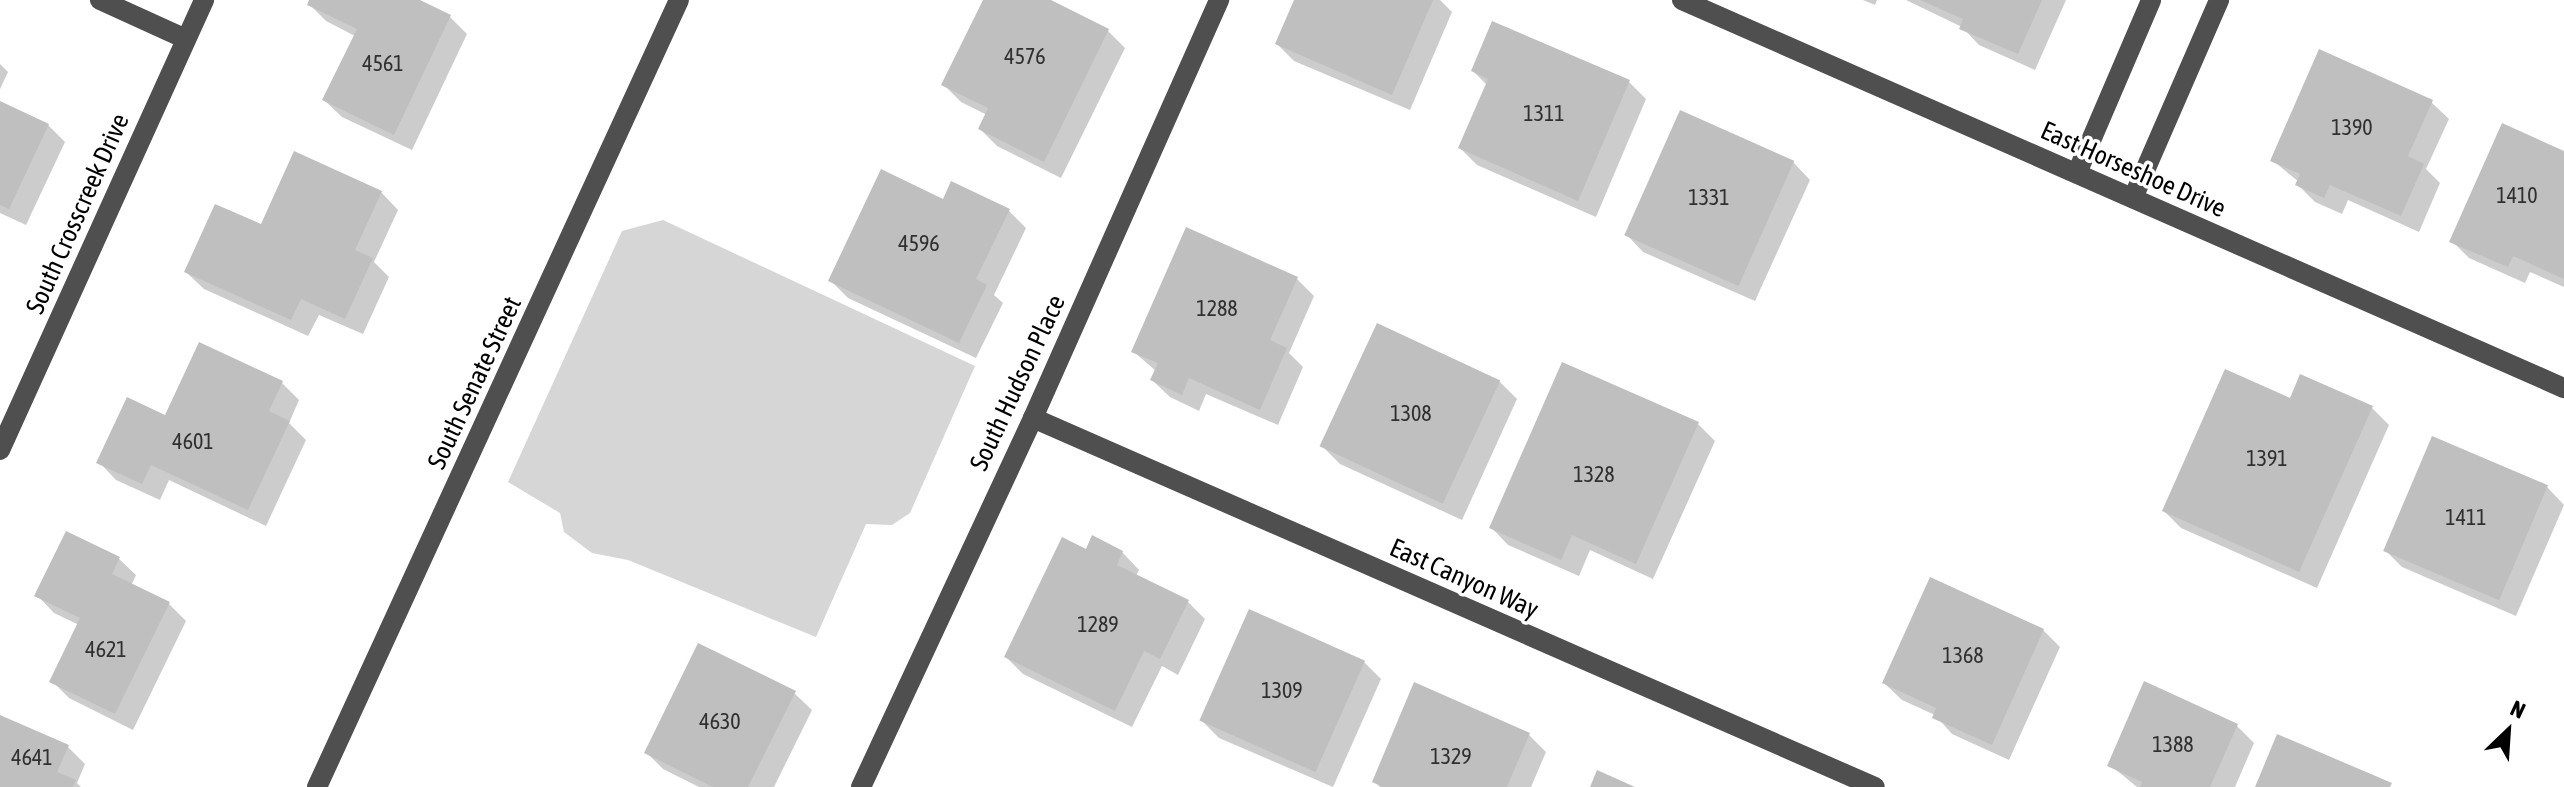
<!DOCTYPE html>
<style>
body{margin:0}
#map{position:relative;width:2564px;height:787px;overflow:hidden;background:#fff;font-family:"Asap Condensed",sans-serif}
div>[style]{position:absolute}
.green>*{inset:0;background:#d6d6d6}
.shadow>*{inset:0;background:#0003}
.building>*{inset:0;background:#bfbfbf;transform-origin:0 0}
.minor>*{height:20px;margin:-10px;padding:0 10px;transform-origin:10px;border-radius:10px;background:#4f4f4f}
span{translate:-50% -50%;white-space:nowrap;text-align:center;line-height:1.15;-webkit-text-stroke:7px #fff;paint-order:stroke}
.number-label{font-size:22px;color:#303030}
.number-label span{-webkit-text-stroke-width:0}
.street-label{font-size:26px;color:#000}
.north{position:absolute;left:2468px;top:691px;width:80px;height:80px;-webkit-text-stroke:6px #fff;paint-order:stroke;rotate:25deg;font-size:22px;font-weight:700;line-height:32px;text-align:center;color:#000}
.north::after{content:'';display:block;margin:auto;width:28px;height:36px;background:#000;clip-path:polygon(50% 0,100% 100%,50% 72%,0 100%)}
</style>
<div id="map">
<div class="green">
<i style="clip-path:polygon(663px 220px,975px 366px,910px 513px,892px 525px,866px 524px,816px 637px,628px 560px,592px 553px,564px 532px,560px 513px,508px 482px,622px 231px)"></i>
</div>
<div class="shadow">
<i style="clip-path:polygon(311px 0,415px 0,450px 17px,467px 34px,412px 150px,342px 117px,324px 100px,355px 36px,326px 21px,309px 4px)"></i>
<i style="clip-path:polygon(986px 0,1047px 0,1108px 31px,1125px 48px,1061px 178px,997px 146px,980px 129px,987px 115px,961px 102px,944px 85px)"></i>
<i style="clip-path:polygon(1296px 0,1440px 0,1452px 12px,1410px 110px,1294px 61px,1277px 44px)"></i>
<i style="clip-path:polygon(1863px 0,1877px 0,1875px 5px)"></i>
<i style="clip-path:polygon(1906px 0,2066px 0,2035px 70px,1979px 45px,1962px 27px)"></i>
<i style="clip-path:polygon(1493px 24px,1629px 82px,1646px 99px,1596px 217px,1477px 165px,1460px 148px,1487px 85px,1473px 71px)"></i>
<i style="clip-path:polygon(0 64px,8px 72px,0 89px)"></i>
<i style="clip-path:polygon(2431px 102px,2449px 119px,2426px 169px,2440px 183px,2419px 232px,2348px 200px,2342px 214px,2315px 202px,2298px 185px,2299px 182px,2272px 160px)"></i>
<i style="clip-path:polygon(0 103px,48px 125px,65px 142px,26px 225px,0 213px)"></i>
<i style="clip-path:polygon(2564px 153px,2564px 287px,2530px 272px,2525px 283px,2469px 258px,2452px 241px)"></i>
<i style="clip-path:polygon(1793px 162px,1810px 180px,1755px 301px,1643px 252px,1626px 234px)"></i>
<i style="clip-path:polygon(381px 192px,398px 210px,374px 262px,389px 277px,363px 334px,319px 315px,308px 336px,204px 289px,186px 272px,262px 227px)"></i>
<i style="clip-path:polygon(944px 201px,1009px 211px,1026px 228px,994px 295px,1003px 303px,976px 358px,848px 298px,830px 280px)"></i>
<i style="clip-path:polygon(1187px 230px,1297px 279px,1314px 296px,1289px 353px,1303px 367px,1278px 425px,1206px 394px,1199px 411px,1170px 397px,1152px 380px,1156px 371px,1133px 351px)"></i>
<i style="clip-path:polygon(200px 345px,282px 383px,299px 400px,289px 423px,306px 440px,266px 526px,169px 480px,160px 500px,116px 480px,99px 462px,166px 418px)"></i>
<i style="clip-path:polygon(1500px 382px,1517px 399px,1462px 520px,1340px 464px,1323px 447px)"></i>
<i style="clip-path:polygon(2291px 401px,2372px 408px,2389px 425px,2317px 588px,2181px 528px,2164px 511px)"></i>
<i style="clip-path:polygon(1698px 424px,1715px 441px,1653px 579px,1590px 550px,1579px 576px,1508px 545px,1491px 527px)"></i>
<i style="clip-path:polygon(2547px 487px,2564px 505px,2516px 616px,2402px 567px,2385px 550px)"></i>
<i style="clip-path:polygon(1087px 551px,1122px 552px,1139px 570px,1136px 576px,1188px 602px,1205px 619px,1178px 675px,1162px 666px,1132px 727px,1023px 674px,1006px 657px)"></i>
<i style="clip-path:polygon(118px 558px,136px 575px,131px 586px,169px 604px,186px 621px,133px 730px,69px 698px,52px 681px,79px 625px,54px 613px,37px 595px)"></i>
<i style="clip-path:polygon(2043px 630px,2060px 647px,2009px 760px,1952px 734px,1935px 715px,1902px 700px,1884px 683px)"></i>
<i style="clip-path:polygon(1364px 662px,1381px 679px,1333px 787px,1219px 738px,1202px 721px)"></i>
<i style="clip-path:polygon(2145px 684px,2237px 726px,2254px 743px,2235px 787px,2137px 787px,2110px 765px)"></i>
<i style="clip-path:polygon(1416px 685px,1529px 735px,1546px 752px,1531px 787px,1380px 787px,1374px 781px)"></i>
<i style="clip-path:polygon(794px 693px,812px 710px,774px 787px,699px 787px,663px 769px,646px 752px)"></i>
<i style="clip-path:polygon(0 717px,68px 747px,85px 764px,77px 783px,81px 787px,0 787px)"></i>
</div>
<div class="building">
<i style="clip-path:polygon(309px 0,420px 0,451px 15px,394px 135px,322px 100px,357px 29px,307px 5px)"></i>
<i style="clip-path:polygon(983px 0,1051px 0,1109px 29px,1044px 162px,978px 129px,988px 108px,941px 85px)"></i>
<i style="clip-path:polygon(1294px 0,1433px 0,1392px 95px,1275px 44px)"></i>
<i style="clip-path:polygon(1920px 0,2042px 0,2018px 54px,1959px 29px,1963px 19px)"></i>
<i style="clip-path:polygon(1492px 21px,1630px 80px,1578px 201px,1458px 148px,1488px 79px,1471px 71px)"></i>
<i style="clip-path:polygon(2319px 49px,2433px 100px,2408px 156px,2424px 164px,2401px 216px,2330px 185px,2324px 198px,2295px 185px,2300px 174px,2270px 161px)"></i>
<i style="clip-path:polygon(0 101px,49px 124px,9px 209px,0 205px)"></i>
<i style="left:1680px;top:110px;width:125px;height:137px;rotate:24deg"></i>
<i style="clip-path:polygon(2502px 123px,2564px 151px,2564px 279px,2513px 256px,2508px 267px,2449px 242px)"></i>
<i style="clip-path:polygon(294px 151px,382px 191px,355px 250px,373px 258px,345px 319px,301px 299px,291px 320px,184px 272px,215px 204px,261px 224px)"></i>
<i style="clip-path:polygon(881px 169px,943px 199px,951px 181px,1010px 209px,976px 279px,987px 285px,959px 343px,828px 281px)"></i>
<i style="clip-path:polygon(1186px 227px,1298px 277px,1270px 340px,1287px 348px,1260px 410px,1189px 378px,1182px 395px,1150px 380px,1158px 363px,1131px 352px)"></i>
<i style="left:1377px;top:323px;width:136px;height:136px;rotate:25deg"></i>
<i style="clip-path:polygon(199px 342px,283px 381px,269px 411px,290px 421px,248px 510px,151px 465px,142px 484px,96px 463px,127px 397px,165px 415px)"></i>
<i style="clip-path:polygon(1562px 362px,1699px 422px,1636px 564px,1572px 535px,1561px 560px,1489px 528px)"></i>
<i style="clip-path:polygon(2225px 369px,2290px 398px,2300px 374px,2373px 406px,2299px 572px,2162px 511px)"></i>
<i style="left:2432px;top:436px;width:126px;height:125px;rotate:23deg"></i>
<i style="clip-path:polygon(66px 531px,120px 557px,112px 574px,170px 602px,115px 714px,49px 682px,80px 618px,34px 596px)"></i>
<i style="clip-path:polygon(1092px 535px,1123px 551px,1117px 565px,1189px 600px,1160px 659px,1144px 651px,1115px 711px,1004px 657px,1062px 537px,1086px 549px)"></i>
<i style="clip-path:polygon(1930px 577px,2044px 629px,1992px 745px,1932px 718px,1936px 708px,1882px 683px)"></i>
<i style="left:1249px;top:609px;width:127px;height:122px;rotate:24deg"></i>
<i style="clip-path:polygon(698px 643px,796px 691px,748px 787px,713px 787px,644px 753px)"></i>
<i style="clip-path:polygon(2144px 681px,2238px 724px,2210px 787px,2140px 787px,2142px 782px,2107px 766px)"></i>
<i style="clip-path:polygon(1414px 682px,1530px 733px,1507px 787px,1383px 787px,1372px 782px)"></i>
<i style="clip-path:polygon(0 715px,69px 745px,57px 772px,76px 780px,73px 787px,0 787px)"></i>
<i style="clip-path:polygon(2277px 734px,2392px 783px,2390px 787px,2255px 787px)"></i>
<i style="clip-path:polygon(1597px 770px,1635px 787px,1590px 787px)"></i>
</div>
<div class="minor">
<i style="left:100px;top:0;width:94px;rotate:24.4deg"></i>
<i style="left:1682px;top:0;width:964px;rotate:23.75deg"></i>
<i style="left:2077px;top:173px;width:188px;rotate:-66.8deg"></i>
<i style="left:2133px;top:198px;width:216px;rotate:-66.5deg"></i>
<i style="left:1033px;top:418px;width:919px;rotate:23.67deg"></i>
<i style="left:0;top:450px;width:494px;rotate:-65.6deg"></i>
<i style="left:317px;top:787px;width:866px;rotate:-65.3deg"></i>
<i style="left:861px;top:787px;width:407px;rotate:-65deg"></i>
<i style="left:1033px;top:418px;width:458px;rotate:-66deg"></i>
</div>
<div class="number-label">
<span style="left:1025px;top:57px">4576</span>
<span style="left:383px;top:64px">4561</span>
<span style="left:1544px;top:114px">1311</span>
<span style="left:2352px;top:128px">1390</span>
<span style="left:2517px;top:196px">1410</span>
<span style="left:1709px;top:198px">1331</span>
<span style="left:919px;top:244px">4596</span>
<span style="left:1217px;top:309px">1288</span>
<span style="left:1411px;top:414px">1308</span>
<span style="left:193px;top:442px">4601</span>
<span style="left:2267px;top:459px">1391</span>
<span style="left:1594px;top:475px">1328</span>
<span style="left:2466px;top:518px">1411</span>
<span style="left:1098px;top:625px">1289</span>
<span style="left:106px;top:650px">4621</span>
<span style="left:1963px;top:656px">1368</span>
<span style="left:1282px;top:691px">1309</span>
<span style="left:720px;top:722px">4630</span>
<span style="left:2173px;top:745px">1388</span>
<span style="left:1451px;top:757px">1329</span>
<span style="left:32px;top:758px">4641</span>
</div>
<div class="street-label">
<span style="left:2133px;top:170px;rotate:24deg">East Horseshoe Drive</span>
<span style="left:78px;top:214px;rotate:-66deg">South Crosscreek Drive</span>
<span style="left:475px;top:383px;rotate:-65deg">South Senate Street</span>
<span style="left:1018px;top:383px;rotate:-65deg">South Hudson Place</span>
<span style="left:1464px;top:579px;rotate:24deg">East Canyon Way</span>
</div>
<div class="north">N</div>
</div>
